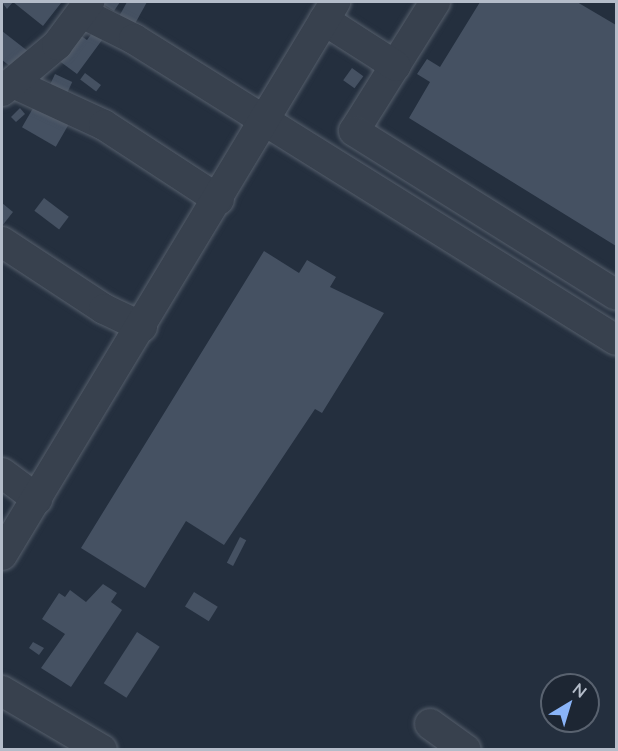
<!DOCTYPE html>
<style>
body{margin:0}
#map{position:relative;width:618px;height:751px;overflow:hidden;background:#242f3e;font-family:Lato,sans-serif}
div>[style]{position:absolute}
.building>*{inset:0;background:#455162;transform-origin:0 0}
.roads{filter:drop-shadow(0 0 2px #565f6c) drop-shadow(0 0 2px #565f6c)}
.minor>*{height:30px;margin:-15px;padding:0 15px;transform-origin:15px;border-radius:15px;background:#38414e}
span{translate:-50% -50%;white-space:nowrap;text-align:center;line-height:1.15;-webkit-text-stroke:5px #1d2633;paint-order:stroke}
.frame{position:absolute;inset:0;border:3px solid #b4bcc9;pointer-events:none}
.north{position:absolute;left:540px;top:673px;width:60px;height:60px;box-sizing:border-box;background:#1d2633;border:2px solid #59626f;border-radius:50%;rotate:38deg;font-size:16px;font-weight:700;line-height:24px;text-align:center;color:#b4bcc9}
.north::after{content:'';display:block;margin:auto;width:21px;height:27px;background:#8ab4f8;clip-path:polygon(50% 0,100% 100%,50% 72%,0 100%)}
</style>
<div id="map">
<div class="building">
<i style="clip-path:polygon(2px 2px,59px 2px,61px 3px,43px 26px,13px 2px,7px 9px)"></i>
<i style="clip-path:polygon(100px 2px,120px 2px,114px 11px)"></i>
<i style="clip-path:polygon(127px 2px,147px 2px,132px 29px,117px 20px)"></i>
<i style="clip-path:polygon(480px 2px,577px 2px,616px 25px,616px 246px,409px 118px,430px 82px,417px 74px,427px 59px,440px 67px)"></i>
<i style="clip-path:polygon(95px 29px,105px 36px,77px 74px,58px 60px,77px 33px,87px 40px)"></i>
<i style="clip-path:polygon(2px 31px,29px 52px,15px 70px,2px 60px)"></i>
<i style="left:352px;top:68px;width:14px;height:15px;rotate:36deg"></i>
<i style="left:85px;top:73px;width:20px;height:8px;rotate:37deg"></i>
<i style="left:55px;top:74px;width:19px;height:19px;rotate:25deg"></i>
<i style="left:36px;top:103px;width:39px;height:28px;rotate:30deg"></i>
<i style="clip-path:polygon(20px 108px,25px 114px,16px 122px,11px 117px)"></i>
<i style="left:44px;top:198px;width:31px;height:16px;rotate:37deg"></i>
<i style="clip-path:polygon(2px 203px,13px 212px,2px 226px)"></i>
<i style="clip-path:polygon(264px 251px,299px 273px,307px 260px,336px 277px,330px 287px,384px 313px,322px 413px,315px 409px,224px 545px,186px 521px,145px 588px,81px 548px)"></i>
<i style="left:240px;top:537px;width:7px;height:29px;rotate:27deg"></i>
<i style="clip-path:polygon(103px 584px,117px 593px,111px 602px,122px 610px,71px 687px,41px 668px,65px 634px,42px 619px,59px 593px,65px 597px,70px 590px,86px 602px)"></i>
<i style="left:194px;top:592px;width:28px;height:17px;rotate:32deg"></i>
<i style="left:137px;top:632px;width:27px;height:61px;rotate:33deg"></i>
<i style="clip-path:polygon(33px 642px,44px 648px,39px 655px,29px 648px)"></i>
</div>
<div class="roads">
<div class="minor">
<i style="left:435px;top:2px;width:152px;rotate:122.1deg"></i>
<i style="left:354px;top:131px;width:309px;rotate:32deg"></i>
<i style="left:82px;top:13px;width:58px;rotate:26.6deg"></i>
<i style="left:134px;top:39px;width:568px;rotate:31.98deg"></i>
<i style="left:324px;top:20px;width:85px;rotate:32.6deg"></i>
<i style="left:13px;top:83px;width:100px;rotate:24.8deg"></i>
<i style="left:104px;top:125px;width:137px;rotate:33.1deg"></i>
<i style="left:2px;top:91px;width:72px;rotate:-39.9deg"></i>
<i style="left:57px;top:45px;width:54px;rotate:-53.3deg"></i>
<i style="left:2px;top:242px;width:122px;rotate:33.3deg"></i>
<i style="left:104px;top:309px;width:42px;rotate:25.3deg"></i>
<i style="left:2px;top:473px;width:44px;rotate:36.6deg"></i>
<i style="left:2px;top:555px;width:646px;rotate:-58.94deg"></i>
<i style="left:2px;top:691px;width:116px;rotate:30.5deg"></i>
<i style="left:430px;top:724px;width:44px;rotate:35.8deg"></i>
</div>
</div>
<div class="frame"></div>
<div class="north">N</div>
</div>
